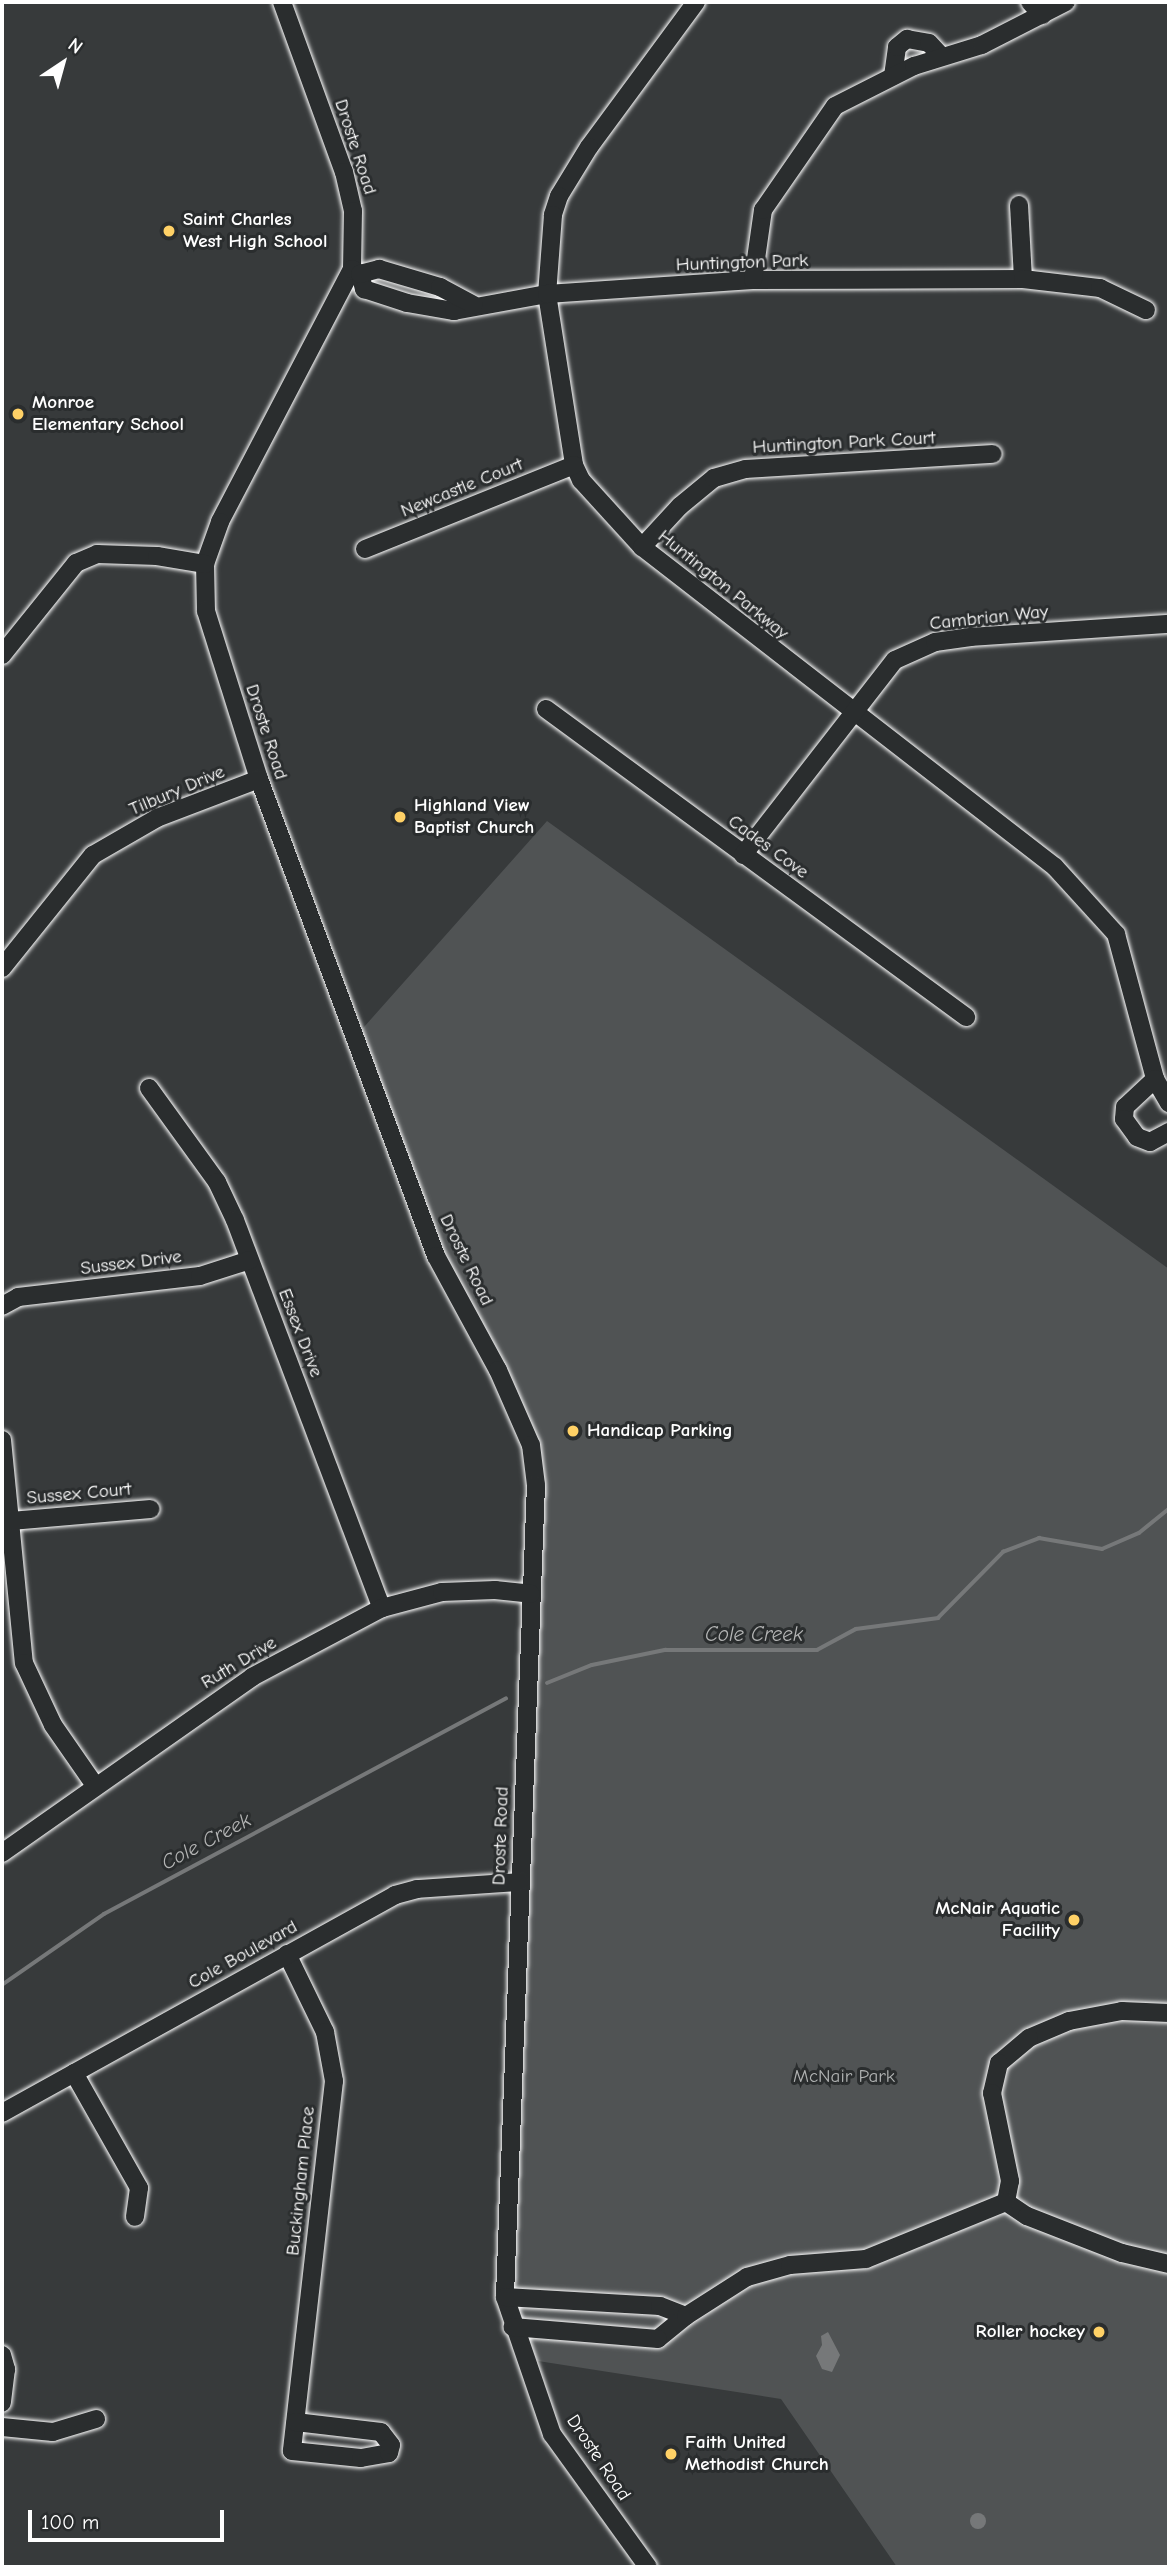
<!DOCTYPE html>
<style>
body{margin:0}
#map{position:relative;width:1171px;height:2569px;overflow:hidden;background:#373a3b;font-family:"Comic Neue",sans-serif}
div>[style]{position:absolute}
.green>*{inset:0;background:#505354}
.water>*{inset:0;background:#767879}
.round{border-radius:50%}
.stream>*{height:3.5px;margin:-1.75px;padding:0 1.75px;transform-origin:1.75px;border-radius:1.75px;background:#767879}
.roads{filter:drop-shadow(0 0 2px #fff) drop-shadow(0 0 2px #fff)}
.minor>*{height:18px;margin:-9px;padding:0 9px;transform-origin:9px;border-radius:9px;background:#2a2d2e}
.dots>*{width:19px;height:19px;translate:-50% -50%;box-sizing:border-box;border:4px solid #2a2d2e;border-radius:50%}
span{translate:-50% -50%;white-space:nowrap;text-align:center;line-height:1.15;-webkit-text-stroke:6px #2a2d2e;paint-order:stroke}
.street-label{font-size:19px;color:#fff}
.poi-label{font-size:19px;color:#fff;font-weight:700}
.left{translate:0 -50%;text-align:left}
.right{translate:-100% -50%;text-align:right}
.park-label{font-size:19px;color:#b0b2b2}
.water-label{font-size:21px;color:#b4b5b5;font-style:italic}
.frame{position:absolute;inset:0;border:4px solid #fff;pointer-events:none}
.north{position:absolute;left:28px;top:28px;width:70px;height:70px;-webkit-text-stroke:5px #2a2d2e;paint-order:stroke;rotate:36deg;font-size:19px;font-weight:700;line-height:28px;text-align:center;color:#fff}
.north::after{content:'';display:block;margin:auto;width:24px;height:32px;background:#fff;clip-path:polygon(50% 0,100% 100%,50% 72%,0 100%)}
.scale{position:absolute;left:28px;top:2510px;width:196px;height:32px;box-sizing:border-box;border:4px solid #fff;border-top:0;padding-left:9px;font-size:21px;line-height:24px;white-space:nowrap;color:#fff;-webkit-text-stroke:5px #2a2d2e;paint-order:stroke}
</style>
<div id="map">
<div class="green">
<i style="clip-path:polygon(547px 821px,1169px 1269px,1169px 2567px,897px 2567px,781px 2399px,538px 2361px,509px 2316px,531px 1445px,436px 1256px,356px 1036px)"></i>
</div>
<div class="water">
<i style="clip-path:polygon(828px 2332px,840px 2355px,832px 2372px,822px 2369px,816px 2356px,822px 2345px,821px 2336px)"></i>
<i class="round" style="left:970px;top:2513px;width:16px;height:16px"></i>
</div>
<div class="stream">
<i style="left:547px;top:1683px;width:48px;rotate:-21.8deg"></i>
<i style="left:592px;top:1665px;width:75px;rotate:-11.6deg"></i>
<i style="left:665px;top:1650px;width:152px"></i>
<i style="left:817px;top:1650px;width:44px;rotate:-28.3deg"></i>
<i style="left:856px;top:1629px;width:83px;rotate:-7.6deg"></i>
<i style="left:938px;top:1618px;width:93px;rotate:-45.4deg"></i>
<i style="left:1003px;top:1552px;width:39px;rotate:-21deg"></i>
<i style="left:1039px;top:1538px;width:64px;rotate:9.9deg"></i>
<i style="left:1102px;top:1549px;width:40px;rotate:-23.4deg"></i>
<i style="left:1139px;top:1533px;width:38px;rotate:-39deg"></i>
<i style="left:2px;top:1985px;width:124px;rotate:-34.8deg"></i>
<i style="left:104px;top:1914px;width:456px;rotate:-28.2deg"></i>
</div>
<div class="roads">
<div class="minor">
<i style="left:282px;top:2px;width:181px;rotate:70deg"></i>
<i style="left:344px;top:172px;width:40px;rotate:77deg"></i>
<i style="left:353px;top:211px;width:58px;rotate:91deg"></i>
<i style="left:352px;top:269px;width:285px;rotate:117.6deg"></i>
<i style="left:220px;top:522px;width:45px;rotate:109.7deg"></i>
<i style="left:205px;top:564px;width:47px;rotate:88.8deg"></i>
<i style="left:206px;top:611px;width:176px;rotate:72.5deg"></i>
<i style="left:259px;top:779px;width:509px;rotate:69.64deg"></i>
<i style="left:436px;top:1256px;width:130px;rotate:61.5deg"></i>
<i style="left:498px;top:1370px;width:82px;rotate:66.3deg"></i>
<i style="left:531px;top:1445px;width:40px;rotate:82.9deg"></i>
<i style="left:536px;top:1485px;width:813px;rotate:92.19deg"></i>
<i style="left:505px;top:2297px;width:145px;rotate:71.1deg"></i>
<i style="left:552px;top:2434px;width:164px;rotate:54.2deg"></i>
<i style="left:696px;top:2px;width:180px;rotate:126.4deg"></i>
<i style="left:589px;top:147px;width:57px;rotate:121.5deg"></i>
<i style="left:559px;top:196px;width:20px;rotate:108deg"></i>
<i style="left:553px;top:215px;width:79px;rotate:94.3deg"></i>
<i style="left:547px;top:294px;width:173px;rotate:81deg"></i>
<i style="left:574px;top:465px;width:17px;rotate:65deg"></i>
<i style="left:581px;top:480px;width:91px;rotate:47.7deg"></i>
<i style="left:642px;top:547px;width:522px;rotate:37.77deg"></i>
<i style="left:1055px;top:867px;width:91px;rotate:47.7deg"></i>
<i style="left:1116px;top:934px;width:150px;rotate:74.9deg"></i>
<i style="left:1155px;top:1079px;width:28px;rotate:60deg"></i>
<i style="left:1030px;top:2px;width:18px;rotate:47deg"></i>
<i style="left:893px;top:76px;width:29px;rotate:-82deg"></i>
<i style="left:897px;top:47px;width:13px;rotate:-39deg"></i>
<i style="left:907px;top:39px;width:22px;rotate:10deg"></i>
<i style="left:929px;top:43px;width:16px;rotate:47deg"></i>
<i style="left:1019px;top:205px;width:74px;rotate:86.9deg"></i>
<i style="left:352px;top:269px;width:9px;rotate:32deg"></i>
<i style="left:360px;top:274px;width:16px;rotate:75deg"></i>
<i style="left:364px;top:289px;width:45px;rotate:18deg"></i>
<i style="left:407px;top:303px;width:48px;rotate:9.7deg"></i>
<i style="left:454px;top:311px;width:95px;rotate:-10.4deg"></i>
<i style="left:547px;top:294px;width:206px;rotate:-3.9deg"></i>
<i style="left:753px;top:280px;width:270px;rotate:-0.2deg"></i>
<i style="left:1023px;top:279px;width:78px;rotate:6.7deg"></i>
<i style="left:1100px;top:288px;width:51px;rotate:25.6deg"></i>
<i style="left:360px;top:274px;width:20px;rotate:-15deg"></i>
<i style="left:379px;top:269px;width:64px;rotate:16.4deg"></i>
<i style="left:440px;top:287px;width:38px;rotate:28deg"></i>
<i style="left:753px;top:280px;width:71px;rotate:-81.9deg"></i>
<i style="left:763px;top:210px;width:126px;rotate:-55.3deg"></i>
<i style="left:835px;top:106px;width:89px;rotate:-26.9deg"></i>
<i style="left:914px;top:66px;width:71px;rotate:-17.2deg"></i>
<i style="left:982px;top:45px;width:94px;rotate:-27.1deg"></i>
<i style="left:642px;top:547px;width:56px;rotate:-47.2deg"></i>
<i style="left:680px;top:506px;width:44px;rotate:-39.5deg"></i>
<i style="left:714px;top:478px;width:33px;rotate:-16deg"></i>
<i style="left:746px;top:469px;width:247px;rotate:-3.5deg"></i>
<i style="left:365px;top:549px;width:225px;rotate:-21.9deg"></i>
<i style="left:2px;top:655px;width:118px;rotate:-51.2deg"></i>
<i style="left:76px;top:563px;width:23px;rotate:-23deg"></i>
<i style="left:97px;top:554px;width:60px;rotate:1.9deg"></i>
<i style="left:157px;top:556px;width:49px;rotate:9.5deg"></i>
<i style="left:546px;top:709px;width:521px;rotate:36.25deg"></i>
<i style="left:743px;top:855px;width:247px;rotate:-52.1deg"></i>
<i style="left:895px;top:660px;width:44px;rotate:-24.2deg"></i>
<i style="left:935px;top:642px;width:36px;rotate:-8deg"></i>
<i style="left:971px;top:637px;width:198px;rotate:-3.8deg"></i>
<i style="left:2px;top:968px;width:145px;rotate:-51.2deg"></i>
<i style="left:93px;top:855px;width:74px;rotate:-30deg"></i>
<i style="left:157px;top:818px;width:109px;rotate:-20.9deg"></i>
<i style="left:1155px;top:1079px;width:41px;rotate:137deg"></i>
<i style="left:1125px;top:1107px;width:12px;rotate:95deg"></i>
<i style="left:1124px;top:1119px;width:22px;rotate:54deg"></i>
<i style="left:1137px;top:1137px;width:14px;rotate:21deg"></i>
<i style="left:1150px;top:1142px;width:21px;rotate:-28deg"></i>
<i style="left:149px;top:1088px;width:116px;rotate:54.1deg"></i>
<i style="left:217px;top:1182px;width:42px;rotate:64.7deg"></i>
<i style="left:235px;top:1220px;width:415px;rotate:69.3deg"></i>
<i style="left:2px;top:1306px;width:18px;rotate:-29deg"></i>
<i style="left:18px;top:1297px;width:183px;rotate:-6.6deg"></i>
<i style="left:200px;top:1276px;width:52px;rotate:-17.7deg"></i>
<i style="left:2px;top:1440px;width:224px;rotate:84.4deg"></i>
<i style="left:24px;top:1663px;width:68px;rotate:64.9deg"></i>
<i style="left:53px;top:1725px;width:72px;rotate:55.2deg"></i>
<i style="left:11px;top:1521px;width:140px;rotate:-4.9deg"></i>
<i style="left:2px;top:1853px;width:306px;rotate:-35.1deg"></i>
<i style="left:252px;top:1677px;width:147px;rotate:-28deg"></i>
<i style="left:382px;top:1608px;width:62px;rotate:-14.9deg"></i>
<i style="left:442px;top:1592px;width:53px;rotate:-2.2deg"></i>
<i style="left:495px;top:1590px;width:36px;rotate:6deg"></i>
<i style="left:287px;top:1954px;width:87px;rotate:64deg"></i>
<i style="left:325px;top:2032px;width:50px;rotate:79.6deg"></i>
<i style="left:334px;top:2081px;width:372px;rotate:96.5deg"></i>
<i style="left:292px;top:2451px;width:69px;rotate:5.8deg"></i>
<i style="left:361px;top:2458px;width:28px;rotate:-10deg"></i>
<i style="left:389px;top:2453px;width:8px;rotate:-76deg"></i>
<i style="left:391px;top:2445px;width:16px;rotate:-128deg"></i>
<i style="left:381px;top:2432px;width:86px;rotate:-173.3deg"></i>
<i style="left:1169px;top:2013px;width:47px;rotate:-177.6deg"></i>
<i style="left:1122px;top:2011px;width:54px;rotate:169.3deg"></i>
<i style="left:1069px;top:2021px;width:43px;rotate:157deg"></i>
<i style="left:1029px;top:2038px;width:39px;rotate:140deg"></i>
<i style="left:999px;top:2063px;width:31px;rotate:103deg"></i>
<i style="left:992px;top:2093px;width:90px;rotate:78.4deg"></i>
<i style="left:1010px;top:2181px;width:21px;rotate:101deg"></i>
<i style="left:1006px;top:2202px;width:25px;rotate:34deg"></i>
<i style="left:1027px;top:2216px;width:102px;rotate:21.3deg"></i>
<i style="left:1122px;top:2253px;width:48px;rotate:13.2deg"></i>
<i style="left:74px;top:2073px;width:132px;rotate:60.5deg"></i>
<i style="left:139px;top:2188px;width:29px;rotate:98deg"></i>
<i style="left:2px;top:2113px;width:449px;rotate:-29deg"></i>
<i style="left:395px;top:1895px;width:23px;rotate:-15deg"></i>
<i style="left:417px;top:1889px;width:103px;rotate:-3.9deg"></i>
<i style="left:505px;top:2297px;width:155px;rotate:3.3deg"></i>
<i style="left:660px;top:2306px;width:28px;rotate:21deg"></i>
<i style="left:686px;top:2316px;width:36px;rotate:141deg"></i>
<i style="left:658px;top:2339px;width:146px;rotate:-175.3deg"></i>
<i style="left:686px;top:2316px;width:72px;rotate:-32.6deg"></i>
<i style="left:747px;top:2277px;width:45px;rotate:-15.6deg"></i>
<i style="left:790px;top:2265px;width:76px;rotate:-4.5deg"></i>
<i style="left:866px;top:2259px;width:151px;rotate:-22.2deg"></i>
<i style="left:2px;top:2355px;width:15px;rotate:74deg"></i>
<i style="left:6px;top:2369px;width:34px;rotate:97deg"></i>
<i style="left:2px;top:2427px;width:51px;rotate:5.6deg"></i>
<i style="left:53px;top:2432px;width:45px;rotate:-16.8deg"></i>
</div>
</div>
<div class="dots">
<i style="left:169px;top:231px;background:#ffd166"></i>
<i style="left:18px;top:414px;background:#ffd166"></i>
<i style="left:400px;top:817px;background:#ffd166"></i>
<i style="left:573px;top:1431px;background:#ffd166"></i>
<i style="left:1074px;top:1920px;background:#ffd166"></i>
<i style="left:1099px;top:2332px;background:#ffd166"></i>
<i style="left:671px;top:2454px;background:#ffd166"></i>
</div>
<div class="street-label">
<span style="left:355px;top:147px;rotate:72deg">Droste Road</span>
<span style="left:742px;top:263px;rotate:-2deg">Huntington Park</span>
<span style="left:844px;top:443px;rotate:-3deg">Huntington Park Court</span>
<span style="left:462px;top:488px;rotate:-22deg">Newcastle Court</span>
<span style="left:723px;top:585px;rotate:39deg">Huntington Parkway</span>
<span style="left:989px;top:618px;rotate:-6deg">Cambrian Way</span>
<span style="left:266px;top:732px;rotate:72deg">Droste Road</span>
<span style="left:177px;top:791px;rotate:-23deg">Tilbury Drive</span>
<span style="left:768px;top:847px;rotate:36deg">Cades Cove</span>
<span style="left:466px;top:1260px;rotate:64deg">Droste Road</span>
<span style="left:131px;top:1263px;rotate:-7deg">Sussex Drive</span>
<span style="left:300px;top:1333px;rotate:69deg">Essex Drive</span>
<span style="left:79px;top:1494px;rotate:-5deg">Sussex Court</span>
<span style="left:239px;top:1663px;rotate:-31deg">Ruth Drive</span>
<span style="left:501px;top:1836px;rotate:-88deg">Droste Road</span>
<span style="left:243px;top:1955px;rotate:-29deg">Cole Boulevard</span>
<span style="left:301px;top:2181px;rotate:-84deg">Buckingham Place</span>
<span style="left:598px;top:2458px;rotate:56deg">Droste Road</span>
</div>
<div class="poi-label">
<span class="left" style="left:183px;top:231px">Saint Charles<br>West High School</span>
<span class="left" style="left:32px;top:414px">Monroe<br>Elementary School</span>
<span class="left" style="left:414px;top:817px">Highland View<br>Baptist Church</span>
<span class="left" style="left:587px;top:1431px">Handicap Parking</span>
<span class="right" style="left:1060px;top:1920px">McNair Aquatic<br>Facility</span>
<span class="right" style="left:1085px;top:2332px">Roller hockey</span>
<span class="left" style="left:685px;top:2454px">Faith United<br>Methodist Church</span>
</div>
<div class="park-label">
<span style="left:844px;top:2077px">McNair Park</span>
</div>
<div class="water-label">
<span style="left:754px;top:1634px">Cole Creek</span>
<span style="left:206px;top:1841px;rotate:-28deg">Cole Creek</span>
</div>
<div class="frame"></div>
<div class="north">N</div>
<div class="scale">100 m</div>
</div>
